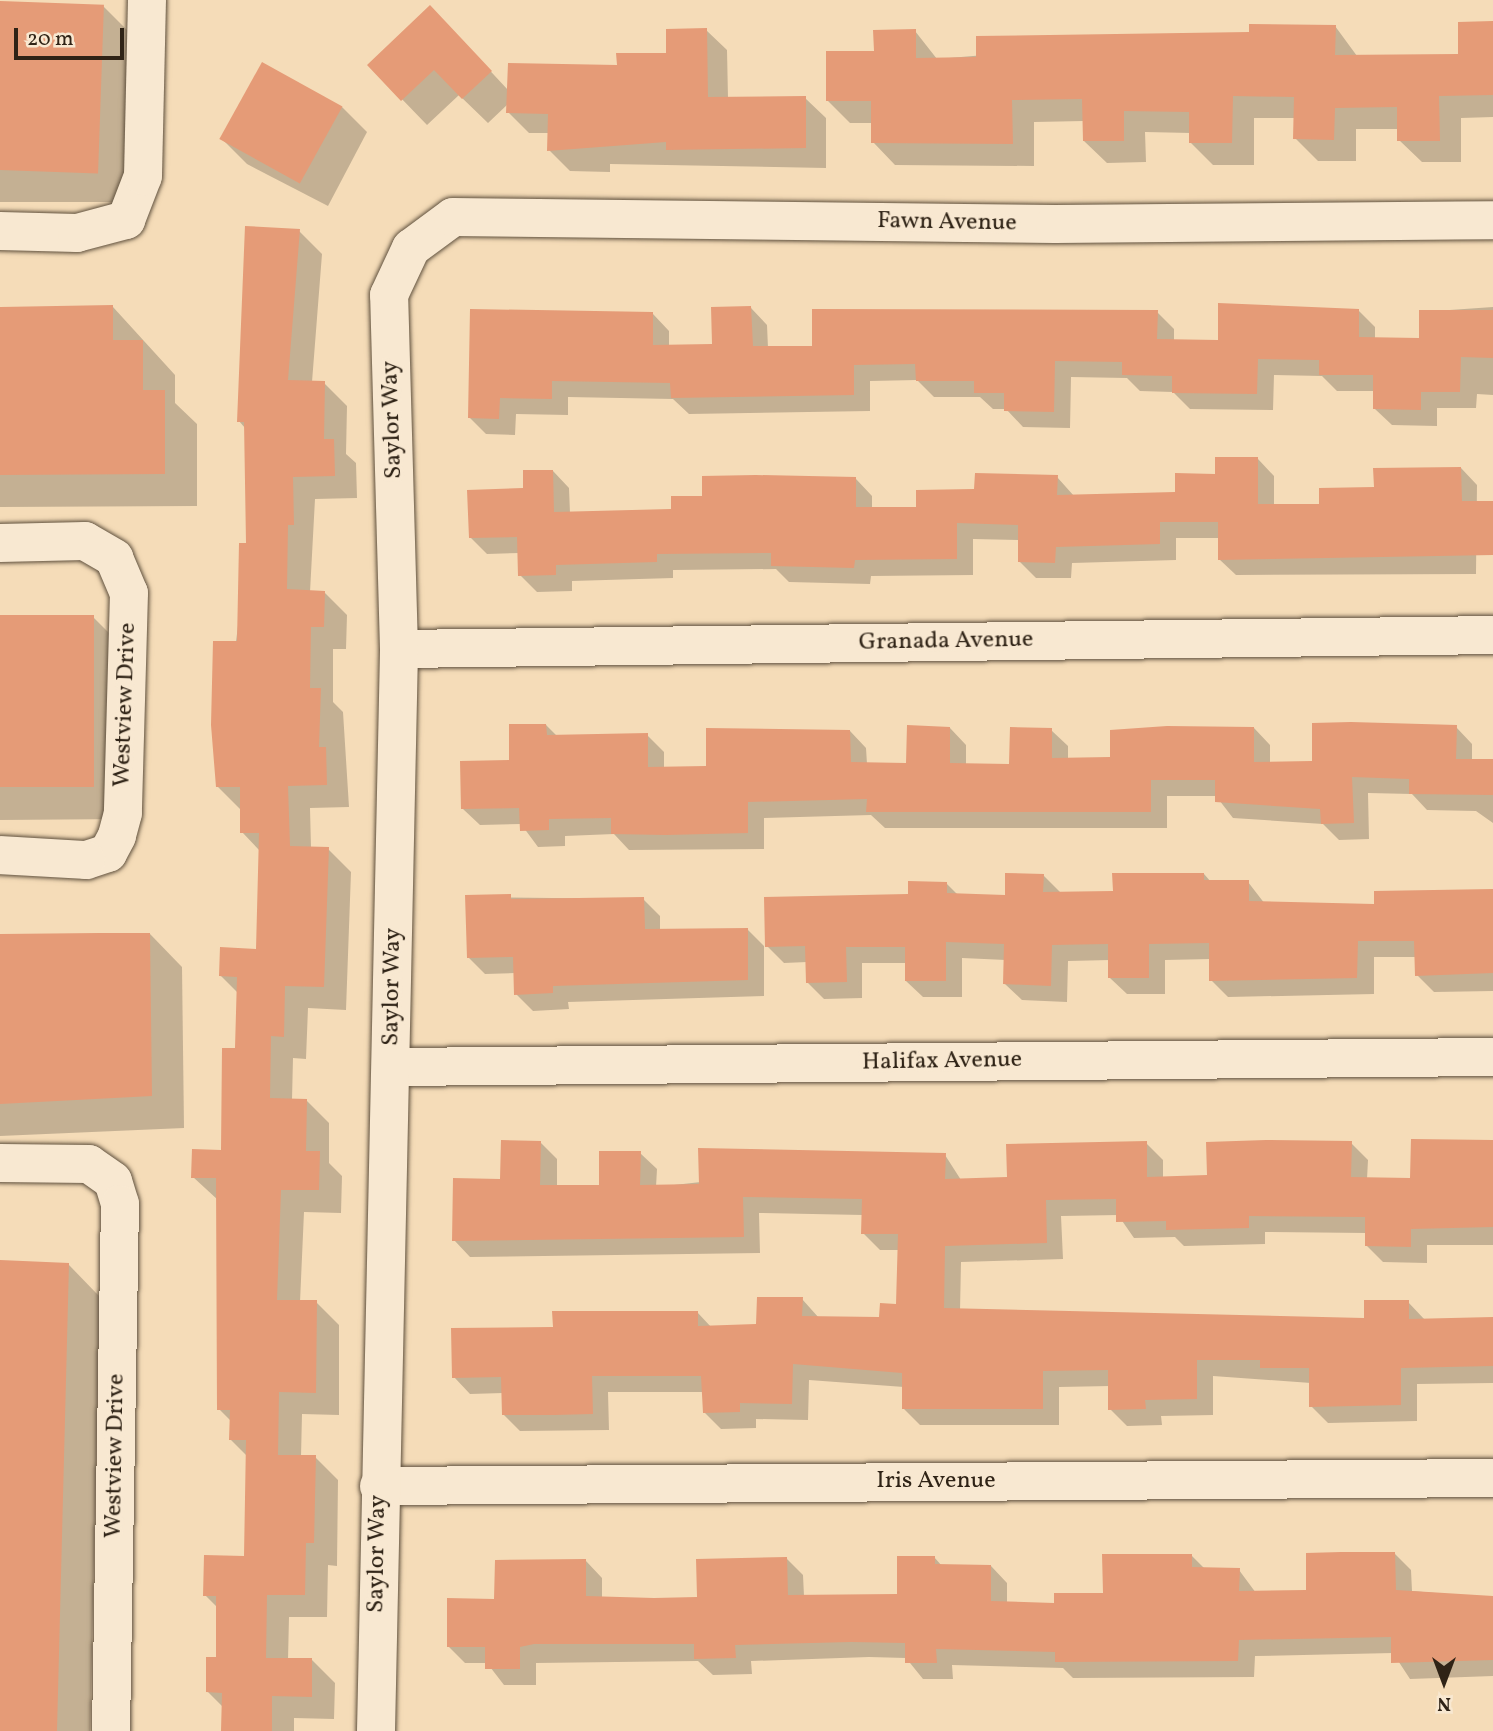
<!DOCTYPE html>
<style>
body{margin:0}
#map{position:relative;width:1493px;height:1731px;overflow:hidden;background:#f5dcb8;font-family:Vollkorn,serif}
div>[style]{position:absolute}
.shadow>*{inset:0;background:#0003}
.building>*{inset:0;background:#e59b77;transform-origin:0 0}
.roads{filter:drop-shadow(0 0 2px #60513e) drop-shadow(0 0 2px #60513e)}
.minor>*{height:38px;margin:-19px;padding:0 19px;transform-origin:19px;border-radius:19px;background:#f8e8d1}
span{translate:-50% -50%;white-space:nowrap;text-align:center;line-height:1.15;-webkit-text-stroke:7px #f8e8d1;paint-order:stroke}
.street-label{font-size:24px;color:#2f2316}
.north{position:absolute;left:1409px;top:1647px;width:70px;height:70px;-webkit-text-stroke:5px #f8e8d1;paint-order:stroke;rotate:180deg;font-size:19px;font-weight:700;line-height:28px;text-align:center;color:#2f2316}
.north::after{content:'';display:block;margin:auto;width:24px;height:32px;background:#2f2316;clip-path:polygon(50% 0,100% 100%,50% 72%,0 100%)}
.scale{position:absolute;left:14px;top:28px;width:110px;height:32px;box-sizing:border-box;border:4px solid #2f2316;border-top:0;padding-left:9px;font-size:21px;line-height:24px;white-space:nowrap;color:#2f2316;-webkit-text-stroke:5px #f8e8d1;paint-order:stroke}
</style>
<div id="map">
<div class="shadow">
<i style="clip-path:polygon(0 5px,103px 6px,136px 39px,136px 202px,0 202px)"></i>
<i style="clip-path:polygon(1493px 23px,1493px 117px,1461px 118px,1461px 162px,1422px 162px,1399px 140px,1399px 129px,1356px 129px,1356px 161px,1318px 161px,1295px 138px,1295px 118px,1254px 118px,1254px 165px,1213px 165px,1191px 143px,1191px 133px,1145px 132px,1146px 162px,1107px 163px,1084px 141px,1084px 121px,1034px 122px,1034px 166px,895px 165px,873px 142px,873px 123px,850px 123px,828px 101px,875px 53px,915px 31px,937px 59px,1335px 26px,1357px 56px,1460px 55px)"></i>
<i style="clip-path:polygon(706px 30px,727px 50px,728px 98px,805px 98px,826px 118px,826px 168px,610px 164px,610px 172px,570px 171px,549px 150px,550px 133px,529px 133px,508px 112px,508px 104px,488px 123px,459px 95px,427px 125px,369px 65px,454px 32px,508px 90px,668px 54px)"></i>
<i style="clip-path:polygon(342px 107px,367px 132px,328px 206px,247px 164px,222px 139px)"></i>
<i style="clip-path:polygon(299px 231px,322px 254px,312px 382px,324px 383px,347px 406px,346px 454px,356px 463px,357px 498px,315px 499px,310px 592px,324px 592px,347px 615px,346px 649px,333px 649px,333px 702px,343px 712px,349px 807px,310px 808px,311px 848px,328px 849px,351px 872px,346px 1010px,308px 1008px,306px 1059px,293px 1058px,292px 1100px,306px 1100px,329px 1123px,329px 1163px,342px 1176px,341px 1213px,304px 1212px,300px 1302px,316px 1302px,339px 1325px,339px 1415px,302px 1414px,301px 1457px,315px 1457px,338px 1480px,337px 1566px,328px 1565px,327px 1617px,289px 1617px,288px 1660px,312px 1660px,335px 1683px,334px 1719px,294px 1718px,294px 1731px,223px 1731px,223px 1707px,208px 1692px,217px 1659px,218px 1608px,205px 1595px,245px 1558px,247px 1456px,230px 1439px,231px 1421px,219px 1409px,218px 1200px,193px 1177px,222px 1151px,236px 1050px,238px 993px,221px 976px,258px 950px,260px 851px,242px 832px,242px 811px,218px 787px,248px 545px,245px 428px,239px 421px)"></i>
<i style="clip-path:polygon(113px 307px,175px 375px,175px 403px,197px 424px,197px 506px,0 507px,0 309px)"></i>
<i style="clip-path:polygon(1493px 307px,1493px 395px,1477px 394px,1476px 408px,1437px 408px,1437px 426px,1392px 425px,1375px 409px,1375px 391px,1337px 391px,1322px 376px,1274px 375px,1273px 410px,1190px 409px,1173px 392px,1140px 391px,1127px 378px,1071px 377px,1070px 428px,1023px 427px,1006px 409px,993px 409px,980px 397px,934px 397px,917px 380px,870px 381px,870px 411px,689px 414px,673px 399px,568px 397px,568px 415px,516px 414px,515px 435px,486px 434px,469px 417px,471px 311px,653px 314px,669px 331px,669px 346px,713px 346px,751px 308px,767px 325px,768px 348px,814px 348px,1157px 312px,1174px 329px,1174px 341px,1219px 342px,1358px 310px,1375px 327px,1375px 339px,1420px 339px,1421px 312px)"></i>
<i style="clip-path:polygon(1258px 459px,1274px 476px,1274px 506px,1321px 505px,1461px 468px,1477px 485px,1476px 574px,1236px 575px,1219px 559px,1220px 538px,1176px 538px,1176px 560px,1072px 563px,1071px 578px,1036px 578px,1019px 561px,1020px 540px,973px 539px,973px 575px,871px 576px,870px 584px,789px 582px,776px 569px,673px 570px,673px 578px,572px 581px,572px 591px,537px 592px,520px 575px,520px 553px,487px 554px,470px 537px,553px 471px,569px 488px,570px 513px,673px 511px,703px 497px,856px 479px,872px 496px,872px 509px,917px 508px,1057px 477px,1074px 496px,1177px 493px)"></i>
<i style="clip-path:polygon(93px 617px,126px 650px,126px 819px,0 820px,0 621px)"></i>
<i style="clip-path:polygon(546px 725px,557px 736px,647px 735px,664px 752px,664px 769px,708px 768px,850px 731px,866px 748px,867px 764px,908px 765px,950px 728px,966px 745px,966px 765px,1011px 766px,1051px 730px,1068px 746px,1068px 759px,1112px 759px,1254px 728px,1270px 745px,1270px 764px,1314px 762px,1456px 727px,1472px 744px,1472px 761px,1493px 760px,1493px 823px,1476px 811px,1427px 810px,1412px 794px,1368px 793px,1369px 839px,1339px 840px,1323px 824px,1233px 818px,1216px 796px,1167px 796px,1167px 828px,885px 828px,871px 815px,764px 818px,764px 849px,629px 850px,614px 834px,565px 836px,565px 846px,538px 847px,521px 824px,480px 825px,463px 809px)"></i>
<i style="clip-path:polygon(1204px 874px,1211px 882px,1248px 882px,1265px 904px,1376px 906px,1493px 891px,1493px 991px,1434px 992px,1417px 975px,1416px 957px,1374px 957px,1374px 994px,1228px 997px,1211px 980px,1211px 959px,1165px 960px,1165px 994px,1127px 994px,1110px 978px,1110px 960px,1068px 961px,1067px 1002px,1022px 1000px,1005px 984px,1006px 960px,962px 958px,962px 997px,923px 997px,906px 981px,907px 963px,862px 963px,862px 998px,824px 999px,807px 982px,807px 962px,784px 963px,767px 946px,946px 883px,958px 895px,1006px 897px,1043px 875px,1060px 892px,1114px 893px)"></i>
<i style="clip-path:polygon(466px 897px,643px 899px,660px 916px,660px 930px,747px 929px,764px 946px,764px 996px,568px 1002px,569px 1009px,533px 1011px,516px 994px,515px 973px,485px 974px,468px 957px)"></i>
<i style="clip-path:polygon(150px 934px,182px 967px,184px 1128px,0 1136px,0 936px)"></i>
<i style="clip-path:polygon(540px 1142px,557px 1159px,557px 1187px,600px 1187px,640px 1153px,657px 1169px,656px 1187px,945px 1155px,961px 1180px,1008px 1179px,1146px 1143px,1163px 1160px,1163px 1178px,1208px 1177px,1351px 1143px,1368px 1160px,1367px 1179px,1412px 1179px,1493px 1142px,1493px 1245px,1427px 1245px,1427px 1263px,1383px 1262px,1367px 1246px,1367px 1233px,1265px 1232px,1265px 1244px,1184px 1246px,1175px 1237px,1134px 1238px,1118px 1215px,1061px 1216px,1063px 1259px,961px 1262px,960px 1311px,1366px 1320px,1408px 1302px,1425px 1320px,1493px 1318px,1493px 1383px,1417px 1384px,1417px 1421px,1328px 1423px,1311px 1406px,1311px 1383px,1213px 1376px,1213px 1415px,1161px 1416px,1162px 1425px,1127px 1426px,1110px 1409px,1110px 1386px,1059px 1387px,1059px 1425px,920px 1425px,903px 1408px,904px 1387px,809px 1380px,808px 1420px,756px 1419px,756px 1428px,721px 1429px,704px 1412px,704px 1392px,608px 1392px,609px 1430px,520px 1431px,503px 1414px,503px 1393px,470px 1394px,454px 1377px,554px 1329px,697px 1312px,712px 1328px,758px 1325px,802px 1299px,819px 1318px,881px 1319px,898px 1305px,899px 1250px,880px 1250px,863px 1233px,863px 1215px,759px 1213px,760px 1253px,470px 1257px,454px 1240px)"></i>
<i style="clip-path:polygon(0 1261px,68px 1264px,100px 1297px,90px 1731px,0 1731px)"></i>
<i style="clip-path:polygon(1395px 1554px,1411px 1570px,1412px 1591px,1493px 1598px,1493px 1676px,1410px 1679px,1393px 1653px,1255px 1656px,1254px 1677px,1073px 1678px,1063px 1668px,952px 1665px,953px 1679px,923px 1679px,906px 1658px,869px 1657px,751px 1661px,752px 1674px,713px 1675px,698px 1661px,536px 1663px,536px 1685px,504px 1685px,487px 1663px,465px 1663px,449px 1647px,496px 1601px,586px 1561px,602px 1578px,602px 1599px,699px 1599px,787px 1559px,803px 1575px,804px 1596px,899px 1596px,934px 1557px,942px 1566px,991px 1566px,1007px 1583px,1007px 1603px,1056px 1605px,1105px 1594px,1192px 1556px,1205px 1569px,1239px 1570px,1256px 1593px,1308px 1592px)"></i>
</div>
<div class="building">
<i style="left:0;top:1px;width:104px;height:169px;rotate:2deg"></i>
<i style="clip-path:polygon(430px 5px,492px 71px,462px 99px,434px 70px,401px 101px,367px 65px)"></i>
<i style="clip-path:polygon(1493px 21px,1493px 95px,1439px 96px,1440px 141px,1397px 141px,1397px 107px,1335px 108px,1334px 140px,1293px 139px,1294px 97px,1233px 96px,1232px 143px,1189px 143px,1189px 112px,1124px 111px,1124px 141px,1083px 141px,1082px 99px,1012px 100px,1013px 144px,871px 143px,871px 101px,826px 101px,826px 51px,874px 51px,873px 30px,916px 29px,916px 58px,976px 57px,976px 36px,1249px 32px,1249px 24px,1336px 25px,1335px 55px,1458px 54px,1458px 22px)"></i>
<i style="clip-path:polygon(707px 28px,708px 97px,806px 96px,806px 148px,666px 150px,666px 142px,547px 151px,548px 114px,506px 113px,508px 63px,617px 65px,616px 53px,666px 53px,666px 29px)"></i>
<i style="left:262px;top:62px;width:92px;height:88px;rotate:29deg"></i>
<i style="clip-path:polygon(245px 226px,300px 229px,288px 380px,325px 381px,324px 439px,334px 439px,335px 476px,293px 477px,294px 525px,288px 525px,287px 589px,325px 591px,324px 627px,311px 627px,310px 688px,321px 688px,319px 747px,326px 747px,327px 785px,288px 786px,290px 846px,329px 847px,324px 987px,285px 986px,284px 1037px,271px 1036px,270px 1098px,307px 1099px,306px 1151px,320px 1151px,319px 1190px,281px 1190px,277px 1300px,317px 1300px,316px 1393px,279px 1392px,278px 1455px,316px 1455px,314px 1543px,306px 1543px,305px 1595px,267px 1595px,266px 1658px,312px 1658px,312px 1697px,272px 1696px,272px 1731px,221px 1731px,222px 1693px,206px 1692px,206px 1657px,216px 1657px,216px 1596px,203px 1596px,204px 1555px,244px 1556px,246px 1440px,229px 1440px,230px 1410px,217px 1410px,216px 1178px,191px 1178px,192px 1149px,221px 1150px,222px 1048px,235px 1048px,237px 977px,219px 976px,220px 947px,256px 949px,259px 833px,240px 833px,240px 787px,216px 787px,211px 725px,213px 641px,237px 641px,239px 543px,246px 543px,244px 422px,237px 422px)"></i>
<i style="clip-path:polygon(1218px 303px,1359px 309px,1359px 337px,1419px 338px,1419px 310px,1493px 310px,1493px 358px,1461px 357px,1460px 392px,1421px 392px,1421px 410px,1373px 409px,1373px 375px,1319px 375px,1319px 360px,1258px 359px,1257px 394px,1172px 393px,1172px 376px,1122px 375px,1122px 362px,1055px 361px,1054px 412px,1004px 411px,1004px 393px,974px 393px,974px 381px,916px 381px,915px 364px,854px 365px,854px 395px,671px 398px,670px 383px,552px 381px,552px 399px,500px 398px,499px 419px,468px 418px,470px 309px,653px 312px,653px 345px,712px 344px,711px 307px,751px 306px,753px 346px,812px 346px,812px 309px,1158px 310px,1157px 339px,1218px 340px)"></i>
<i style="clip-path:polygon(113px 305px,113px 340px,143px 340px,143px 390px,165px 390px,165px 474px,0 475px,0 307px)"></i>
<i style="clip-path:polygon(1215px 457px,1258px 457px,1258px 504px,1319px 504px,1319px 488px,1374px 487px,1373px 468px,1461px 467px,1462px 501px,1493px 501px,1493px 555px,1218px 560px,1218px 522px,1160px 522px,1160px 544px,1056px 547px,1055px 563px,1018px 562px,1018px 525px,957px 523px,957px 559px,855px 560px,854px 568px,771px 566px,771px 553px,657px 554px,657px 562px,556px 565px,556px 575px,518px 576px,517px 537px,469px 538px,467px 490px,523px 488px,523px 470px,553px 470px,554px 512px,671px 509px,671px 496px,702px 496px,702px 476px,756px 475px,856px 477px,856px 507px,916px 507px,916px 490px,974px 489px,975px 473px,1058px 475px,1057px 495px,1175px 492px,1175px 473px,1215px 474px)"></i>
<i style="left:94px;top:615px;width:172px;height:94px;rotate:90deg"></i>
<i style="clip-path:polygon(1351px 722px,1457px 725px,1456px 759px,1493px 759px,1493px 795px,1409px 794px,1409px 779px,1352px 777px,1354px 823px,1321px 824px,1320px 809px,1215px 802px,1215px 780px,1151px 780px,1151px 812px,866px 812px,867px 799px,748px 802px,748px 833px,666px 835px,611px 834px,611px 818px,549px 819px,549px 830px,520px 831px,519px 808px,461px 809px,460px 761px,509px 760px,509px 724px,546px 724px,547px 735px,648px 733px,648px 767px,706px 766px,706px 728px,850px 730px,851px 762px,906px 763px,907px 725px,950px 727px,950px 763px,1009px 764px,1010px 727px,1052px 728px,1052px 758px,1110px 757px,1110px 730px,1167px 726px,1254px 727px,1254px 762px,1312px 761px,1312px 723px)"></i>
<i style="clip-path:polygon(1005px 873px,1044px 874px,1043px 892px,1113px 891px,1112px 873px,1204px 873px,1204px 880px,1249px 880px,1249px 901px,1374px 904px,1374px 891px,1493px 889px,1493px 973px,1415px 976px,1414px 941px,1358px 941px,1357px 978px,1209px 981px,1209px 943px,1149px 944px,1149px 978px,1108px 978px,1108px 944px,1052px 945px,1051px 986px,1003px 984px,1004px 944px,946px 942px,946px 981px,905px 981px,905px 947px,846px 947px,847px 982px,806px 983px,805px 946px,765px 947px,764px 897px,908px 894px,908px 881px,947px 882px,947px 893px,1005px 895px)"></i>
<i style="clip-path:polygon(511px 894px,511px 899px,644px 897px,645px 929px,748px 928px,748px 980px,553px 986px,553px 993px,514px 995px,513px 957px,467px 958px,465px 895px)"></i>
<i style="clip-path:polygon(99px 933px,150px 933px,152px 1096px,0 1104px,0 934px)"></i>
<i style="clip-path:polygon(1411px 1139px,1493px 1140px,1493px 1227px,1411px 1229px,1411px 1247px,1365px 1246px,1365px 1217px,1249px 1216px,1249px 1228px,1166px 1230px,1166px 1221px,1116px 1222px,1116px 1199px,1046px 1200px,1047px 1243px,945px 1246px,944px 1308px,1364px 1318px,1364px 1300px,1409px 1300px,1409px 1319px,1493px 1317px,1493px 1366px,1401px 1368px,1401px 1405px,1309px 1407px,1309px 1368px,1260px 1368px,1260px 1360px,1197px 1360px,1197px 1399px,1145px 1400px,1146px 1409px,1108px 1410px,1108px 1370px,1043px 1371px,1043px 1409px,902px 1409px,902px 1373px,793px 1364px,792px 1404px,740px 1403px,740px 1412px,703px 1413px,701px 1376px,592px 1376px,593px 1414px,554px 1415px,502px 1415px,501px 1377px,452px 1378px,451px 1328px,553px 1327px,552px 1311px,698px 1311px,698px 1326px,756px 1324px,757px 1297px,803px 1297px,802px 1316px,879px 1317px,880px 1303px,896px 1304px,898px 1234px,861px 1234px,862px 1199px,743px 1197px,744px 1237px,452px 1241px,453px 1178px,500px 1179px,501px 1140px,541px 1141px,540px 1185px,599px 1185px,599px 1151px,641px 1151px,640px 1185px,699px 1184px,698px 1148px,946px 1153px,945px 1179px,1007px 1177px,1006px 1144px,1147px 1141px,1147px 1177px,1207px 1175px,1206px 1142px,1266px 1140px,1352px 1141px,1351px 1177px,1410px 1178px)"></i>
<i style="clip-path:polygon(0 1260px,69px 1263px,57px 1731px,0 1731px)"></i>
<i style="clip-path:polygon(1341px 1552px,1395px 1552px,1396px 1590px,1493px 1596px,1493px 1660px,1391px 1663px,1391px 1637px,1239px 1640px,1238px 1661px,1055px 1662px,1055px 1652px,936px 1649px,937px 1663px,905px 1663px,905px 1643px,851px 1642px,735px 1645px,736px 1658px,694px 1659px,694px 1644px,534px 1644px,520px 1647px,520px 1669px,485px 1669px,485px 1647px,447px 1647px,447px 1598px,494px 1599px,495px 1560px,586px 1559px,586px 1596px,654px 1598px,697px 1597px,696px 1559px,787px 1557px,788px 1595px,897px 1594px,897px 1556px,935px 1556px,935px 1564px,991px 1565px,991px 1601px,1054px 1603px,1054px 1593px,1103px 1593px,1102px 1554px,1192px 1554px,1192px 1567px,1240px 1568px,1239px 1591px,1306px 1590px,1306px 1553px)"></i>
</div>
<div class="roads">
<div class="minor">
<i style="left:0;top:231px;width:77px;rotate:1.5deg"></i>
<i style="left:77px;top:233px;width:51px;rotate:-14.9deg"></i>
<i style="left:126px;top:220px;width:47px;rotate:-68.9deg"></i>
<i style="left:143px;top:176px;width:176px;rotate:-88.7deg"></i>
<i style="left:0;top:543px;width:85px;rotate:-1.3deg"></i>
<i style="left:85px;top:541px;width:34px;rotate:30deg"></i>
<i style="left:114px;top:558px;width:38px;rotate:67deg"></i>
<i style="left:129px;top:593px;width:220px;rotate:91.6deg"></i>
<i style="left:123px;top:813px;width:24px;rotate:105deg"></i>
<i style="left:117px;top:836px;width:19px;rotate:118deg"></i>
<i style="left:108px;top:853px;width:23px;rotate:162deg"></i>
<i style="left:86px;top:860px;width:86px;rotate:-176.7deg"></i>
<i style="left:399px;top:649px;width:1094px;rotate:-0.73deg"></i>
<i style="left:392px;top:1067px;width:1101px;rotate:-0.52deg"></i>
<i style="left:0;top:1163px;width:89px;rotate:0.6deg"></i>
<i style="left:89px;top:1164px;width:29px;rotate:35deg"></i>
<i style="left:113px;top:1181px;width:24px;rotate:73deg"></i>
<i style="left:120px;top:1204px;width:527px;rotate:90.98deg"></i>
<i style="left:379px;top:1486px;width:1114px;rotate:-0.41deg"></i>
<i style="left:376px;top:1731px;width:1082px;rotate:-88.78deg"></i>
<i style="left:399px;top:649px;width:354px;rotate:-91.6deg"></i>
<i style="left:389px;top:295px;width:52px;rotate:-64.9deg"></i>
<i style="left:411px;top:248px;width:52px;rotate:-36.4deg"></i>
<i style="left:453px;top:217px;width:602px;rotate:0.67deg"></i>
<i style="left:1055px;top:224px;width:438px;rotate:-0.5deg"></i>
</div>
</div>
<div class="street-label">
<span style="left:947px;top:223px;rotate:1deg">Fawn Avenue</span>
<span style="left:393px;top:420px;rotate:-92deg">Saylor Way</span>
<span style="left:946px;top:642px;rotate:-1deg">Granada Avenue</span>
<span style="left:126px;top:705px;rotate:-88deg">Westview Drive</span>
<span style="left:393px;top:987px;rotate:-89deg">Saylor Way</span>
<span style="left:942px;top:1062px;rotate:-1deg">Halifax Avenue</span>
<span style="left:116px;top:1456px;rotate:-89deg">Westview Drive</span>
<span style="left:936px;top:1482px">Iris Avenue</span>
<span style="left:378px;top:1554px;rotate:-89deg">Saylor Way</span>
</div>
<div class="north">N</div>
<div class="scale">20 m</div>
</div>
